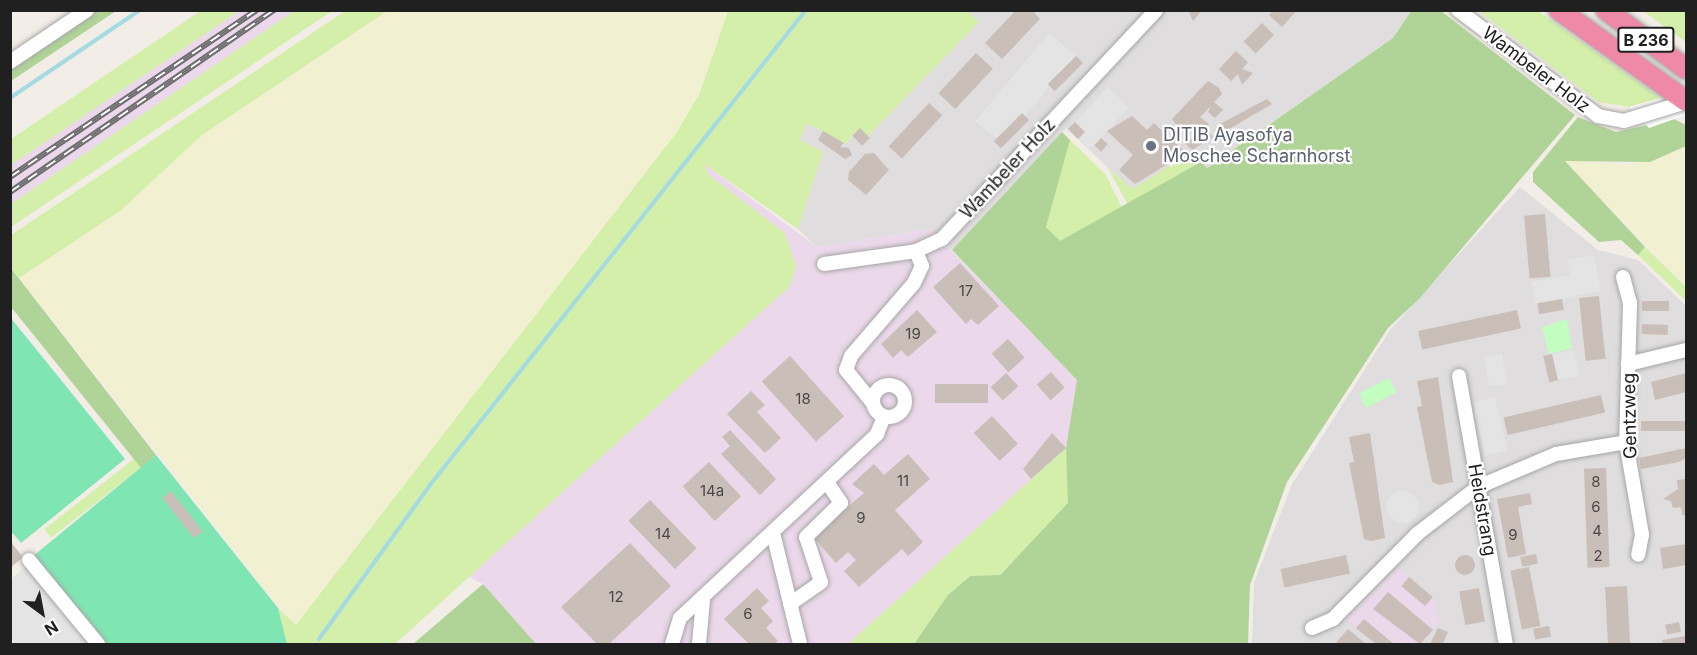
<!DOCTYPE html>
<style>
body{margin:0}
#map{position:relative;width:1697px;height:655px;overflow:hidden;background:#f2ede6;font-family:Inter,sans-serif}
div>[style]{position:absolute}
.residential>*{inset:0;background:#dfddde}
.industrial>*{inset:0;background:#ebd8ea}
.farmland>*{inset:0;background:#f1f0d1}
.grass>*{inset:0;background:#d3efa9;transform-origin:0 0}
.forest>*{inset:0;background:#b0d498}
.park>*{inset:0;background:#c3fec1;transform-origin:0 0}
.pitch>*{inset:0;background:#7fe6b3}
.parking>*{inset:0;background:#e4e4e4;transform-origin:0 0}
.round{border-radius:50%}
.pier>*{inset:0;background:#fff}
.stream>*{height:4px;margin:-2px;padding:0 2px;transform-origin:2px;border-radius:2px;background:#a4dbe2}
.building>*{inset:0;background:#cabeb9;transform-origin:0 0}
.roads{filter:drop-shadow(0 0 2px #a7a7a7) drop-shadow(0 0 2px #a7a7a7)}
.minor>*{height:14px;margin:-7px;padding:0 7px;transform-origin:7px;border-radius:7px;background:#fff}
.minor>.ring{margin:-7px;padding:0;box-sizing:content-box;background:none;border:14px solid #fff;border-radius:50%}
.highway>*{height:20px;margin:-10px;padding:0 10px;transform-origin:10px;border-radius:10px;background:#ee89a7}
.rail>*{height:6px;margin-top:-3px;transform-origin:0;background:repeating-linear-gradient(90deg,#fff 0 11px,#6e6e6e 0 22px);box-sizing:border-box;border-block:2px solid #6e6e6e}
.dots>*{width:16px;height:16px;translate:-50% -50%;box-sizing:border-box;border:3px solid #fff;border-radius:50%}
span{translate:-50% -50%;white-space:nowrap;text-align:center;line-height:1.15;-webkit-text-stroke:4.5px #fff;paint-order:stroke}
.number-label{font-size:15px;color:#4a4846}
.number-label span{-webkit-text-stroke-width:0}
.shield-label span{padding:2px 4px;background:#fff;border:2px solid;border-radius:4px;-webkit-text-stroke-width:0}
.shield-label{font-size:16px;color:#202020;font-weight:700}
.street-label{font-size:18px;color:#202020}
.worship-label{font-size:18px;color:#5b616d}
.left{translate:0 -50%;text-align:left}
.frame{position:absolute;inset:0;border:12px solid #202020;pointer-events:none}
.north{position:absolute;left:12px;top:583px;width:60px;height:60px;-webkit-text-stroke:4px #fff;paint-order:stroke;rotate:148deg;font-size:16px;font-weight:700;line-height:24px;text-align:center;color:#202020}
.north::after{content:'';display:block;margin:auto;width:21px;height:27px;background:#202020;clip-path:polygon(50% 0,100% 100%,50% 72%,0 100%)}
</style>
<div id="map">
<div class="residential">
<i style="clip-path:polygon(967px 11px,1412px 10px,1415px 12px,1393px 38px,1206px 168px,1192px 153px,1132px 190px,1066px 128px,952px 250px,930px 229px,817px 247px,798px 229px,823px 152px,800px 140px,807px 123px,845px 144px,860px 128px,868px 135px,979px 22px)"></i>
<i style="clip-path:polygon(1520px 187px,1598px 250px,1638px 260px,1686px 306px,1686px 644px,1252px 644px,1254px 583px,1292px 484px,1390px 330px)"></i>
</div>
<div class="industrial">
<i style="clip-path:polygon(239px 11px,294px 11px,11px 204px,11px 165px)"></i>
<i style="clip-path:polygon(704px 164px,817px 247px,930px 229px,1078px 380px,1066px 448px,848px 644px,533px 644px,483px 584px,404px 545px)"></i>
<i style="clip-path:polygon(1398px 568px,1433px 597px,1440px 621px,1420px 644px,1376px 644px,1346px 619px)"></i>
</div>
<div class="farmland">
<i style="clip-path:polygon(387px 11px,728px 11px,700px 93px,677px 132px,295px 626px,19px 278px,120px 211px,202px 135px)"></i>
<i style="clip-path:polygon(1683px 143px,1686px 146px,1686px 287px,1564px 160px,1627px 165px,1661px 157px)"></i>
</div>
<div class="grass">
<i style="clip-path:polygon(202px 10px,239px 11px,11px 165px,11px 139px)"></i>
<i style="clip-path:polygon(967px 10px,979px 22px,868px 136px,859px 128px,845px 144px,807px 123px,800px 140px,823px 152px,798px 229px,704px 164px,709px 175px,785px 233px,796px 266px,790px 286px,395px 644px,287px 644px,278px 608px,296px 625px,677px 132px,700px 93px,728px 11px)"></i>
<i style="clip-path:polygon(294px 11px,332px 11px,11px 227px,11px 204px)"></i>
<i style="clip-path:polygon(345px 11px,387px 11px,202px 135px,120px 211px,19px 278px,11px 267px,11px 235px)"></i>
<i style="clip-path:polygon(1479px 11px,1538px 11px,1662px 99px,1629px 107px,1599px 102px)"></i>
<i style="clip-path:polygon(1643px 11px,1686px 11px,1686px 42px)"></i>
<i style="clip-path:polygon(1070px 140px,1106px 175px,1122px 208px,1060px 242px,1046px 227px)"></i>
<i style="clip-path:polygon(1192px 152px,1201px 162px,1128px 205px,1108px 168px,1132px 189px)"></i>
<i style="clip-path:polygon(1645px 247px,1686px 287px,1686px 301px,1638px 255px)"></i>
<i style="clip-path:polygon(1066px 448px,1069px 503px,999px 575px,969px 576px,948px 595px,914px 644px,848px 644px)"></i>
<i style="left:134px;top:459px;width:11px;height:114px;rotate:52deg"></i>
</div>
<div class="forest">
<i style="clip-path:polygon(1412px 10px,1441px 11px,1575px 115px,1420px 298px,1388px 328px,1287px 482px,1250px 585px,1248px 644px,914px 644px,948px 595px,970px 576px,1000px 575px,1068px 503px,1066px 448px,1077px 380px,952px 250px,1062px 132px,1070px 140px,1046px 227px,1060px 241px,1201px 162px,1207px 168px,1393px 38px)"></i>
<i style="clip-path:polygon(88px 11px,116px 11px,11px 81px,10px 62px)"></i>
<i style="clip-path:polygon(1578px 117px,1616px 132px,1674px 119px,1686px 125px,1686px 146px,1650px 162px,1565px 161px,1645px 247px,1638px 255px,1621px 240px,1599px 242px,1533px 182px,1533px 172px)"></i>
<i style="clip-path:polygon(10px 267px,156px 455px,141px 468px,11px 307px)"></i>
<i style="clip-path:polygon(483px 584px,536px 644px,413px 644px)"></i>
</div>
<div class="park">
<i style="clip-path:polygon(1567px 319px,1572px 348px,1549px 354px,1542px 327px)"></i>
<i style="left:1389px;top:378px;width:16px;height:34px;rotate:63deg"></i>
</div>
<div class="pitch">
<i style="clip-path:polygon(10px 317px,125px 459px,21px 543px,10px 530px)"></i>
<i style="clip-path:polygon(156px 455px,278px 608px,287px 644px,104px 644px,32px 557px)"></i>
</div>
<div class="parking">
<i style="left:1049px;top:33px;width:35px;height:115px;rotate:40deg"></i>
<i style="clip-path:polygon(1107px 87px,1129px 107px,1090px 149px,1079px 139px,1085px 132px,1075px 122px)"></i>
<i style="clip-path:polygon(1594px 255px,1601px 291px,1536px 304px,1532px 282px,1570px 275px,1567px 260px)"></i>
<i style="left:1574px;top:350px;width:26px;height:22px;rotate:79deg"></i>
<i style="left:1502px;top:354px;width:30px;height:18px;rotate:81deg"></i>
<i style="left:1495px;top:397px;width:55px;height:23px;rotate:77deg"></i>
<i class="round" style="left:1387px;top:491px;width:32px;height:32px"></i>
<i style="clip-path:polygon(27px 566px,90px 644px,15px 644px,11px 638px,11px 579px)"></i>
</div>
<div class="pier">
<i style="clip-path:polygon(1686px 90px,1686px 115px,1649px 128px,1629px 107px)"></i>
</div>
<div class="stream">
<i style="left:10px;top:98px;width:157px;rotate:-34.1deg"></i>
<i style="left:319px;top:639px;width:190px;rotate:-54.2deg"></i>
<i style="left:430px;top:485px;width:606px;rotate:-51.64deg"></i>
</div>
<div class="building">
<i style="clip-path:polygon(1016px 10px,1032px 10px,1040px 19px,1002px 59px,985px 43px)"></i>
<i style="clip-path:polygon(1188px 10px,1198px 10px,1200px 13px,1193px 21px)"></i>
<i style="clip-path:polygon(1274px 10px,1297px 10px,1282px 27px,1269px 15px)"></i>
<i style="left:1262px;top:23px;width:17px;height:26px;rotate:45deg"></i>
<i style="clip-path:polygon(1236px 51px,1248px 62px,1242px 69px,1253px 73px,1242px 85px,1238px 74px,1231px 81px,1219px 69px)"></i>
<i style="left:976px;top:53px;width:23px;height:55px;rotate:43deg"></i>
<i style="left:1076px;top:56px;width:10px;height:40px;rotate:45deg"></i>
<i style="clip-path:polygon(1208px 81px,1219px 88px,1222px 94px,1214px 102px,1223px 110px,1215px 118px,1208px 112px,1211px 106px,1200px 117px,1209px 124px,1202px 132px,1194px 124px,1186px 132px,1180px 130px,1172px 119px)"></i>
<i style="clip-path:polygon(1267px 99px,1272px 104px,1224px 132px,1218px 125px)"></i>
<i style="left:929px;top:103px;width:18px;height:59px;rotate:43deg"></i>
<i style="left:1022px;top:113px;width:10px;height:40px;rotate:45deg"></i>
<i style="clip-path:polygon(1132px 116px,1147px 130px,1154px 123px,1186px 153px,1135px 184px,1119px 170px,1133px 155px,1107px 131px)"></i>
<i style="left:1075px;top:122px;width:14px;height:10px;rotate:45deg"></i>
<i style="left:860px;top:128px;width:14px;height:11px;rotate:45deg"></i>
<i style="clip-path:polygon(1206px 129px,1213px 137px,1192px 150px,1185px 143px)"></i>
<i style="clip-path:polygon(823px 131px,844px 143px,840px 147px,849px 148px,852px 155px,845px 159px,818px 140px)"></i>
<i style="left:1101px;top:138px;width:9px;height:10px;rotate:41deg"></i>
<i style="clip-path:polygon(874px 153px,889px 170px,866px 195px,848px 180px,849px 172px,865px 154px)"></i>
<i style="left:1545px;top:214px;width:63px;height:21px;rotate:85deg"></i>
<i style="clip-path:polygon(960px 263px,999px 306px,978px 325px,971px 319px,966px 324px,933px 287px)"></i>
<i style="left:1599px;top:296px;width:63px;height:20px;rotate:84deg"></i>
<i style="left:1562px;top:299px;width:11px;height:25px;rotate:80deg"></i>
<i style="left:1642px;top:301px;width:27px;height:10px"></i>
<i style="clip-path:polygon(917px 310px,937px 332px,908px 357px,901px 350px,893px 358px,881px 344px)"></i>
<i style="left:1517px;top:310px;width:19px;height:101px;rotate:78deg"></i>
<i style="left:1642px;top:324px;width:26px;height:10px;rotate:2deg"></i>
<i style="left:1008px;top:339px;width:25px;height:22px;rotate:48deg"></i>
<i style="left:1552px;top:354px;width:27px;height:9px;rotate:77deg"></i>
<i style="left:790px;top:356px;width:81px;height:38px;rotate:48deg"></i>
<i style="left:1051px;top:372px;width:21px;height:19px;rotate:49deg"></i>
<i style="left:1006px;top:373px;width:18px;height:21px;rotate:47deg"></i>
<i style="clip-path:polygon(1686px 373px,1686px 392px,1655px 400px,1651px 382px)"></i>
<i style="clip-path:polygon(1438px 377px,1453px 482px,1439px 485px,1432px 482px,1417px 407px,1422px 406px,1417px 381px)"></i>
<i style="left:935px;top:384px;width:53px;height:19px"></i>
<i style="clip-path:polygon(751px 391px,765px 405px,757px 412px,781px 438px,765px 453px,727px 414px)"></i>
<i style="left:1601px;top:395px;width:18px;height:100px;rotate:77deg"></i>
<i style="left:992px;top:416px;width:38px;height:25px;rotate:47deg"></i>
<i style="left:1686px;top:421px;width:10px;height:45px;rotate:90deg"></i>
<i style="clip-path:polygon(730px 430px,776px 479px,760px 495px,721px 454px,730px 446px,722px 437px)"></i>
<i style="clip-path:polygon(1052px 433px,1066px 448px,1031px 479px,1023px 469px)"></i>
<i style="clip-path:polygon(1370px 433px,1385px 538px,1371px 541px,1364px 539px,1349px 463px,1354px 462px,1349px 437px)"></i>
<i style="clip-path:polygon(1686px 448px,1686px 458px,1679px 462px,1641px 469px,1639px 458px)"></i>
<i style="clip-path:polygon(908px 454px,930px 479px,895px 510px,923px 542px,908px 556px,902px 549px,859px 587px,844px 571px,856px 560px,848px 552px,836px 563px,813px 537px,864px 493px,852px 484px,874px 464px,884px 475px)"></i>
<i style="left:709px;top:462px;width:47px;height:36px;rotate:47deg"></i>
<i style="left:1606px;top:468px;width:99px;height:22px;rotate:88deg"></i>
<i style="clip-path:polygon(1686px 479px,1686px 515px,1682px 515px,1681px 507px,1673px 508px,1671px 501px,1663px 499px,1678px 489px,1677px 480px)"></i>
<i style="left:171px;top:491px;width:51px;height:11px;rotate:52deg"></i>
<i style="clip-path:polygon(1530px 493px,1532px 504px,1518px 507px,1526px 554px,1508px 558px,1497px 499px)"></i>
<i style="left:650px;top:500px;width:67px;height:30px;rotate:46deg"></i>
<i style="clip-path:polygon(10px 541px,23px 557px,10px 568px)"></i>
<i style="clip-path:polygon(630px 543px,671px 586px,609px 644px,597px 644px,561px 607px)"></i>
<i style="clip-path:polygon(1686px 544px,1686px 565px,1663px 569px,1660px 548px)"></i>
<i style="left:1536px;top:554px;width:10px;height:16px;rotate:79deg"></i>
<i style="left:1346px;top:555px;width:19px;height:67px;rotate:78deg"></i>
<i class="round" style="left:1455px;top:555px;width:20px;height:20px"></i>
<i style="left:1529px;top:567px;width:60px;height:19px;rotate:79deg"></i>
<i style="left:1409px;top:577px;width:31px;height:12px;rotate:40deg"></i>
<i style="left:1627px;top:586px;width:58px;height:22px;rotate:87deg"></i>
<i style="clip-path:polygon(757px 588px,769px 601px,761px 608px,773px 621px,766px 628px,778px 641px,774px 644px,749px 644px,724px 619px)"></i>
<i style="left:1479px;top:588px;width:34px;height:20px;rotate:80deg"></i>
<i style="clip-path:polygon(1388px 592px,1433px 630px,1420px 644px,1373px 609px)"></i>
<i style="clip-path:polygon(1364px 619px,1389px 640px,1394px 644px,1376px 644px,1356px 628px)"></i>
<i style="left:1679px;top:622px;width:10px;height:14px;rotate:79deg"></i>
<i style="left:1549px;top:626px;width:11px;height:16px;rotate:80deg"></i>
<i style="clip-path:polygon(1438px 628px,1448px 632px,1443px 643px,1430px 644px)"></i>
<i style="clip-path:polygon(1348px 629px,1366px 644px,1335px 644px)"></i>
<i style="clip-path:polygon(1685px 636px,1686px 644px,1663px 644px,1662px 640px)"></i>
</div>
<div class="roads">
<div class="minor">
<i style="left:1458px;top:10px;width:176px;rotate:37.1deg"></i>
<i style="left:1598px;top:116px;width:26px;rotate:11deg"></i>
<i style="left:1624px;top:121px;width:65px;rotate:-17deg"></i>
<i style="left:10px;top:62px;width:93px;rotate:-34deg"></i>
<i style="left:824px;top:264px;width:93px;rotate:-8deg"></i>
<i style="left:916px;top:251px;width:29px;rotate:-25deg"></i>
<i style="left:942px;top:239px;width:313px;rotate:-46.9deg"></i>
<i style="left:1623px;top:277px;width:27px;rotate:75deg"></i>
<i style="left:1630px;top:303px;width:139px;rotate:91.6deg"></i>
<i style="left:1626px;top:442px;width:94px;rotate:80.2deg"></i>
<i style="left:1642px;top:535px;width:20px;rotate:101deg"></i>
<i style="left:1628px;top:364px;width:60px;rotate:-13.6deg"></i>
<i style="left:1459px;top:376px;width:272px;rotate:80.1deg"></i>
<i class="ring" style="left:873px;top:385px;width:18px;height:18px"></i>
<i style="left:872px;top:402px;width:41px;rotate:-129.1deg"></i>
<i style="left:846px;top:370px;width:15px;rotate:-70deg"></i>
<i style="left:851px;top:356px;width:96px;rotate:-49.2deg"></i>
<i style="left:914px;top:283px;width:19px;rotate:-65deg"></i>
<i style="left:922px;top:266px;width:16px;rotate:-112deg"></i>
<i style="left:773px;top:533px;width:114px;rotate:76.3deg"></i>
<i style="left:29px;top:560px;width:109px;rotate:50.6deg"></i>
<i style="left:790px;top:604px;width:38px;rotate:-35deg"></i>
<i style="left:821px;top:582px;width:47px;rotate:-108.4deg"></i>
<i style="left:806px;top:537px;width:49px;rotate:-44.2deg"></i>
<i style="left:841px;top:503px;width:25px;rotate:-124deg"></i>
<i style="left:1312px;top:628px;width:23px;rotate:-23deg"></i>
<i style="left:1333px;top:619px;width:120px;rotate:-45.3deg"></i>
<i style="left:1417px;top:534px;width:77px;rotate:-37.6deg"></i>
<i style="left:1478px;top:487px;width:85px;rotate:-22.9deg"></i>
<i style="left:1556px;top:454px;width:71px;rotate:-9.7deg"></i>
<i style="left:672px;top:644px;width:27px;rotate:-73deg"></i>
<i style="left:680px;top:618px;width:270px;rotate:-43deg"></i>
<i style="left:877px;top:434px;width:18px;rotate:-68deg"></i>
<i style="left:699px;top:644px;width:44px;rotate:-84.8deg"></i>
</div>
<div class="highway">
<i style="left:1559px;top:10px;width:156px;rotate:35.6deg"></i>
<i style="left:1606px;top:10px;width:99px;rotate:36.4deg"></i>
</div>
</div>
<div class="rail">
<i style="left:10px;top:177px;width:298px;rotate:-34.1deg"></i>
<i style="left:10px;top:192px;width:321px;rotate:-34.6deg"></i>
</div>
<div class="dots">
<i style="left:1151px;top:146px;background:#6b7280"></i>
</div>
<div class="number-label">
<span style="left:966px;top:291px">17</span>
<span style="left:913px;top:334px">19</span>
<span style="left:803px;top:399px">18</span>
<span style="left:903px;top:481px">11</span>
<span style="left:1596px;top:482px">8</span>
<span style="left:712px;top:491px">14a</span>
<span style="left:1596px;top:507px">6</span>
<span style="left:861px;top:518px">9</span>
<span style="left:1597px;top:531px">4</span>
<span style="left:663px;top:534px">14</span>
<span style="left:1513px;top:535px">9</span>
<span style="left:1598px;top:556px">2</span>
<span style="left:616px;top:597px">12</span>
<span style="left:748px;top:614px">6</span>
</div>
<div class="shield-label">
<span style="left:1646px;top:40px">B 236</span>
</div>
<div class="street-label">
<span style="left:1536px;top:70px;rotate:37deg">Wambeler Holz</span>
<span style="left:1008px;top:169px;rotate:-47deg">Wambeler Holz</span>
<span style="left:1630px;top:416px;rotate:-91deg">Gentzweg</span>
<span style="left:1482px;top:510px;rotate:80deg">Heidstrang</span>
</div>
<div class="worship-label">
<span class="left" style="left:1163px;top:146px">DITIB Ayasofya<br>Moschee Scharnhorst</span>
</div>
<div class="frame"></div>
<div class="north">N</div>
</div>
